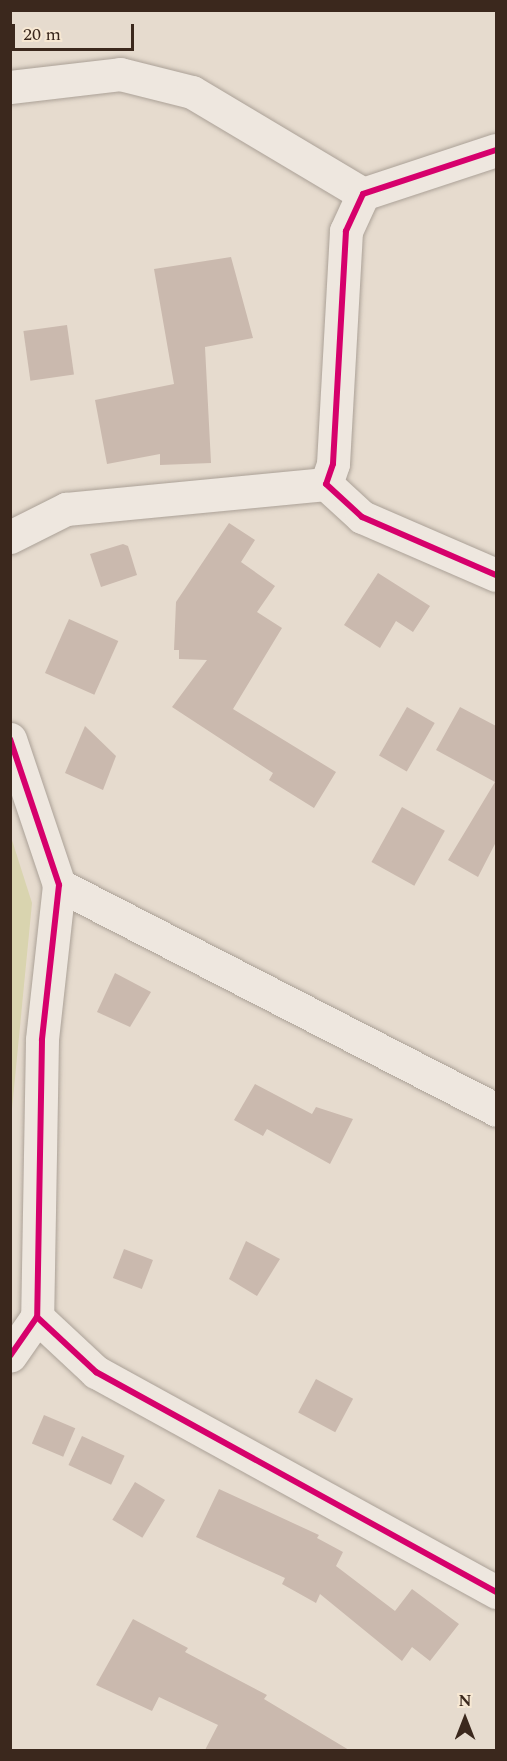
<!DOCTYPE html>
<style>
body{margin:0}
#map{position:relative;width:507px;height:1761px;overflow:hidden;background:#e6dbce;font-family:Spectral,serif}
div>[style]{position:absolute}
.green>*{inset:0;background:#d9d4af}
.building>*{inset:0;background:#cab9ae;transform-origin:0 0}
.roads{filter:drop-shadow(0 0 2px #aba197) drop-shadow(0 0 2px #aba197)}
.street>*{height:33px;margin:-16.5px;padding:0 16.5px;transform-origin:16.5px;border-radius:16.5px;background:#eee7df}
.cycleway>*{height:6px;margin:-3px;padding:0 3px;transform-origin:3px;border-radius:3px;background:#d6006c}
span{translate:-50% -50%;white-space:nowrap;text-align:center;line-height:1.15;-webkit-text-stroke:5px #f7e8d3;paint-order:stroke}
.frame{position:absolute;inset:0;border:12px solid #3b281d;pointer-events:none}
.north{position:absolute;left:435px;top:1689px;width:60px;height:60px;-webkit-text-stroke:4px #f7e8d3;paint-order:stroke;rotate:0deg;font-size:16px;font-weight:700;line-height:24px;text-align:center;color:#3b281d}
.north::after{content:'';display:block;margin:auto;width:21px;height:27px;background:#3b281d;clip-path:polygon(50% 0,100% 100%,50% 72%,0 100%)}
.scale{position:absolute;left:12px;top:24px;width:122px;height:27px;box-sizing:border-box;border:3px solid #3b281d;border-top:0;padding-left:8px;font-size:18px;line-height:21px;white-space:nowrap;color:#3b281d;-webkit-text-stroke:4px #f7e8d3;paint-order:stroke}
</style>
<div id="map">
<div class="green">
<i style="clip-path:polygon(11px 837px,32px 903px,11px 1119px)"></i>
</div>
<div class="building">
<i style="clip-path:polygon(231px 257px,253px 338px,205px 347px,211px 463px,160px 465px,160px 454px,107px 464px,95px 400px,174px 384px,154px 269px)"></i>
<i style="left:67px;top:325px;width:50px;height:44px;rotate:82deg"></i>
<i style="clip-path:polygon(229px 523px,255px 540px,241px 562px,275px 586px,257px 612px,282px 628px,233px 709px,336px 772px,314px 808px,269px 780px,273px 773px,172px 707px,207px 660px,179px 659px,179px 650px,174px 650px,176px 602px)"></i>
<i style="clip-path:polygon(123px 544px,128px 546px,137px 575px,101px 587px,90px 554px)"></i>
<i style="clip-path:polygon(378px 573px,430px 606px,413px 632px,396px 621px,380px 648px,344px 625px)"></i>
<i style="left:69px;top:619px;width:54px;height:59px;rotate:24deg"></i>
<i style="left:407px;top:707px;width:32px;height:56px;rotate:30deg"></i>
<i style="clip-path:polygon(460px 707px,496px 726px,496px 842px,478px 877px,448px 860px,495px 782px,436px 750px)"></i>
<i style="clip-path:polygon(85px 726px,116px 756px,103px 790px,65px 773px)"></i>
<i style="left:402px;top:807px;width:49px;height:63px;rotate:29deg"></i>
<i style="clip-path:polygon(115px 973px,151px 992px,130px 1027px,97px 1012px)"></i>
<i style="clip-path:polygon(255px 1084px,312px 1114px,316px 1107px,353px 1119px,330px 1164px,267px 1129px,263px 1136px,234px 1120px)"></i>
<i style="clip-path:polygon(246px 1241px,280px 1259px,257px 1296px,229px 1279px)"></i>
<i style="left:124px;top:1249px;width:31px;height:31px;rotate:21deg"></i>
<i style="left:316px;top:1379px;width:42px;height:38px;rotate:28deg"></i>
<i style="left:44px;top:1415px;width:34px;height:31px;rotate:23deg"></i>
<i style="left:82px;top:1436px;width:47px;height:32px;rotate:25deg"></i>
<i style="left:135px;top:1482px;width:35px;height:44px;rotate:31deg"></i>
<i style="clip-path:polygon(219px 1489px,319px 1535px,317px 1538px,343px 1552px,336px 1566px,395px 1611px,412px 1589px,459px 1624px,430px 1661px,412px 1647px,402px 1661px,320px 1594px,316px 1603px,282px 1584px,285px 1578px,196px 1537px)"></i>
<i style="clip-path:polygon(133px 1619px,188px 1648px,185px 1652px,267px 1695px,264px 1699px,349px 1750px,205px 1750px,218px 1725px,159px 1697px,152px 1711px,96px 1685px)"></i>
</div>
<div class="roads">
<div class="street">
<i style="left:10px;top:87px;width:111px;rotate:-6.7deg"></i>
<i style="left:120px;top:74px;width:74px;rotate:14deg"></i>
<i style="left:192px;top:92px;width:199px;rotate:30.8deg"></i>
<i style="left:496px;top:150px;width:140px;rotate:161.7deg"></i>
<i style="left:363px;top:194px;width:41px;rotate:114.7deg"></i>
<i style="left:346px;top:231px;width:233px;rotate:93.2deg"></i>
<i style="left:333px;top:464px;width:21px;rotate:109deg"></i>
<i style="left:326px;top:484px;width:49px;rotate:42.5deg"></i>
<i style="left:362px;top:517px;width:146px;rotate:23.4deg"></i>
<i style="left:10px;top:537px;width:63px;rotate:-26.6deg"></i>
<i style="left:66px;top:509px;width:261px;rotate:-5.5deg"></i>
<i style="left:10px;top:739px;width:154px;rotate:71.4deg"></i>
<i style="left:59px;top:885px;width:156px;rotate:96.3deg"></i>
<i style="left:42px;top:1040px;width:277px;rotate:91deg"></i>
<i style="left:37px;top:1317px;width:47px;rotate:124.7deg"></i>
<i style="left:59px;top:885px;width:492px;rotate:27.2deg"></i>
<i style="left:37px;top:1317px;width:81px;rotate:43deg"></i>
<i style="left:96px;top:1372px;width:457px;rotate:28.8deg"></i>
</div>
</div>
<div class="cycleway">
<i style="left:496px;top:150px;width:140px;rotate:161.7deg"></i>
<i style="left:363px;top:194px;width:41px;rotate:114.7deg"></i>
<i style="left:346px;top:231px;width:233px;rotate:93.2deg"></i>
<i style="left:333px;top:464px;width:21px;rotate:109deg"></i>
<i style="left:326px;top:484px;width:49px;rotate:42.5deg"></i>
<i style="left:362px;top:517px;width:146px;rotate:23.4deg"></i>
<i style="left:10px;top:739px;width:154px;rotate:71.4deg"></i>
<i style="left:59px;top:885px;width:156px;rotate:96.3deg"></i>
<i style="left:42px;top:1040px;width:277px;rotate:91deg"></i>
<i style="left:37px;top:1317px;width:47px;rotate:124.7deg"></i>
<i style="left:37px;top:1317px;width:81px;rotate:43deg"></i>
<i style="left:96px;top:1372px;width:457px;rotate:28.8deg"></i>
</div>
<div class="frame"></div>
<div class="north">N</div>
<div class="scale">20 m</div>
</div>
